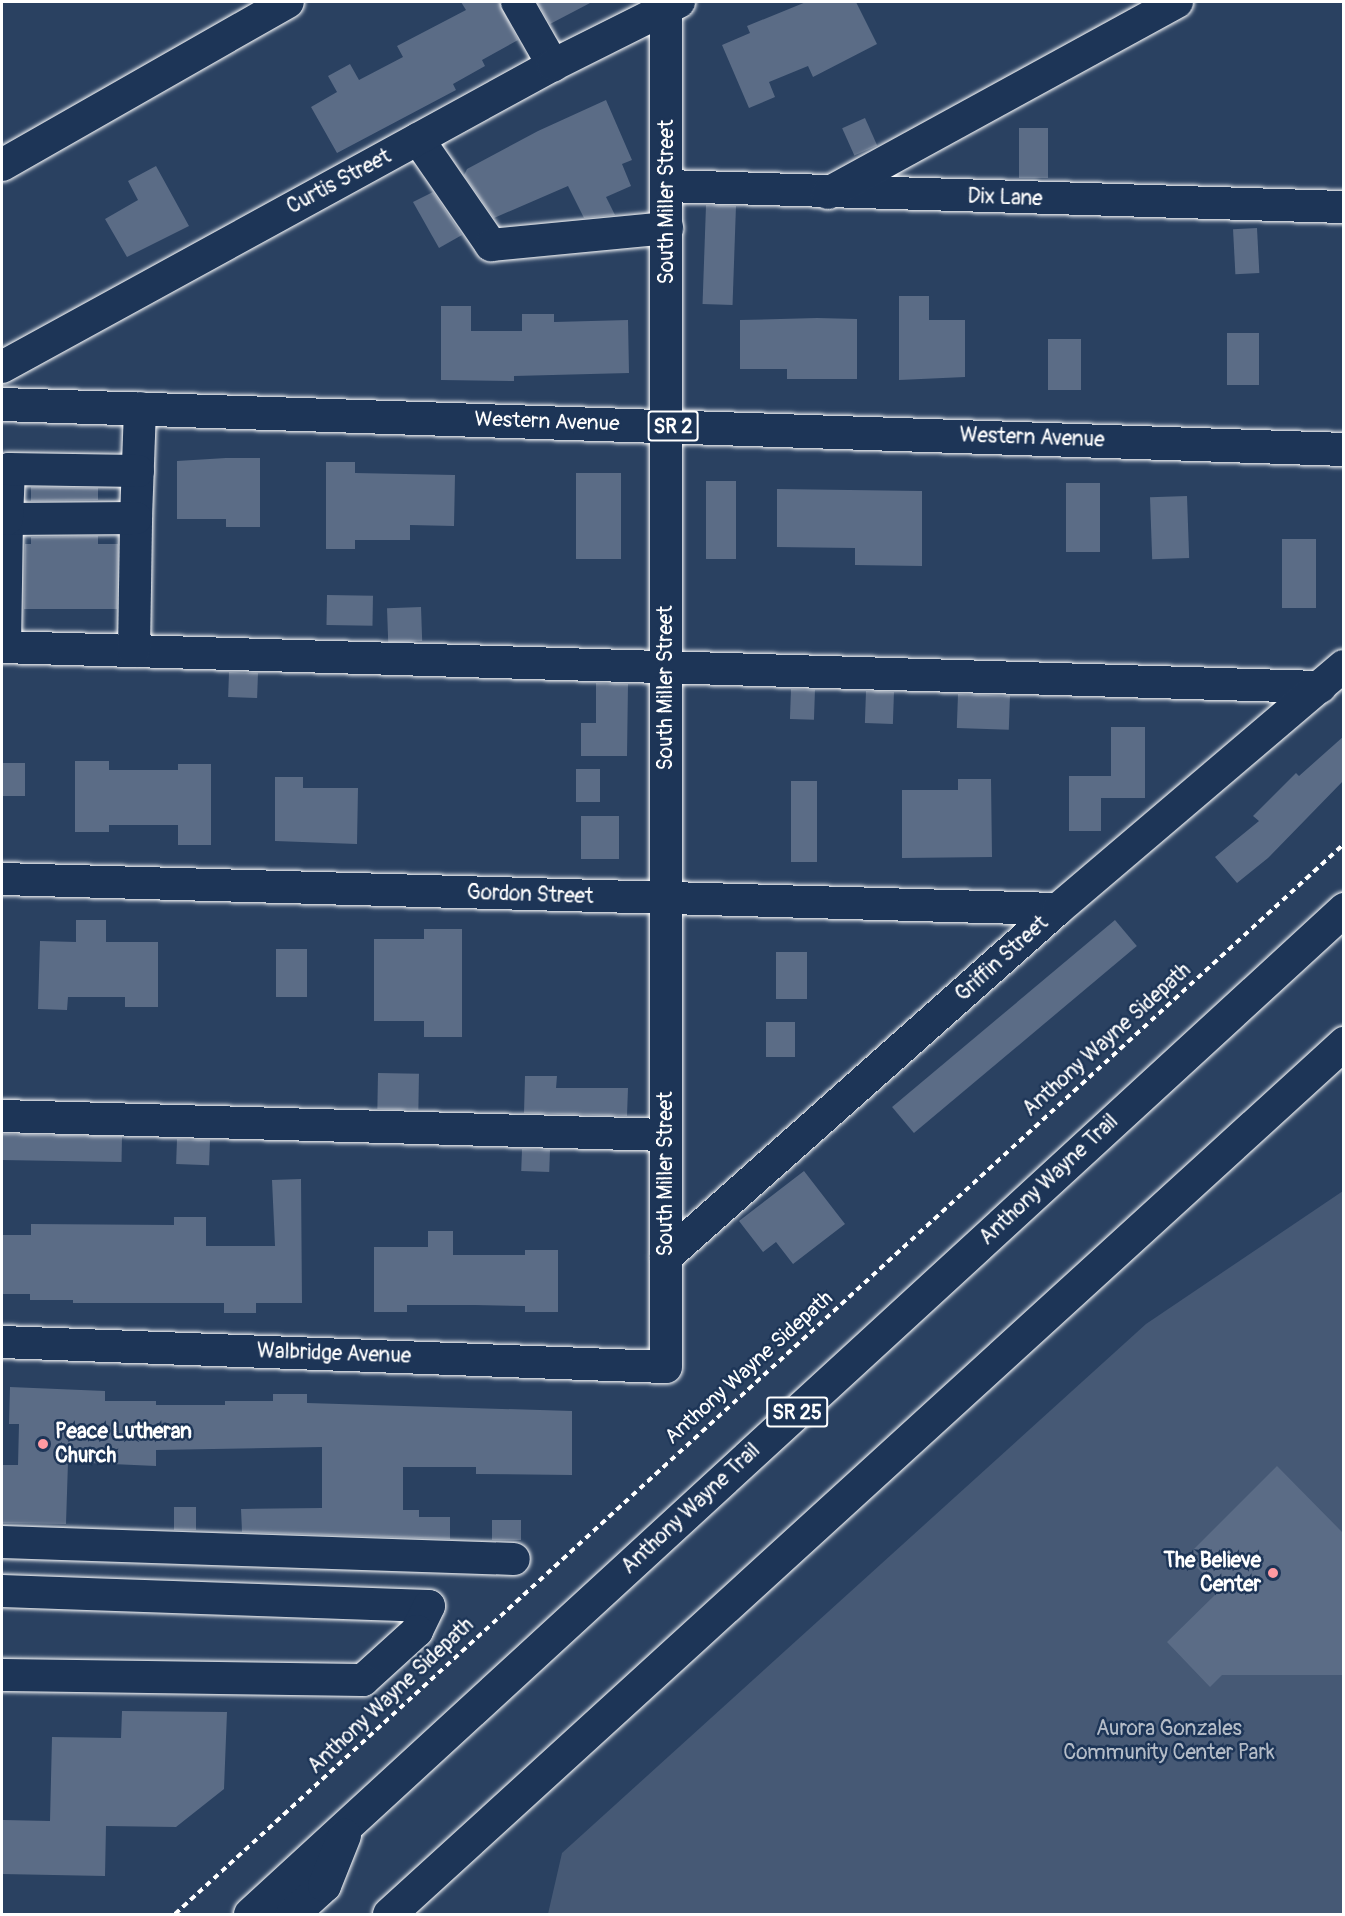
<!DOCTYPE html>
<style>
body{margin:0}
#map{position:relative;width:1345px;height:1916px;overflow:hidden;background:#2a4161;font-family:Pangolin,sans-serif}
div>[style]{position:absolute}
.green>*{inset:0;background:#465975}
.building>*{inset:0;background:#5b6c86;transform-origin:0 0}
.path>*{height:4px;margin-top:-2px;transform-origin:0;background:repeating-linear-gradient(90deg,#fff 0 6px,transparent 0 10.5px)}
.roads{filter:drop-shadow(0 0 2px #fff) drop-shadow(0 0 2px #fff)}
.minor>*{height:32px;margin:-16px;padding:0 16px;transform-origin:16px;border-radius:16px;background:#1d3557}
.major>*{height:33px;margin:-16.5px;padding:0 16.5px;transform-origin:16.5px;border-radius:16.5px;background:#1d3557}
.highway>*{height:33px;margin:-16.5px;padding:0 16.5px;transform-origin:16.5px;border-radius:16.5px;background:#1d3557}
.dots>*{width:16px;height:16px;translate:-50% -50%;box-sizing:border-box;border:3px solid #1d3557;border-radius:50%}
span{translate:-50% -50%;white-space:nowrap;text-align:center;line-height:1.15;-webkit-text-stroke:5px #1d3557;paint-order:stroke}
.shield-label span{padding:2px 4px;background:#1d3557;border:2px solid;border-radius:4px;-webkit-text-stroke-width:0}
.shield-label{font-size:20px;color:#fff;font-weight:700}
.street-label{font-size:21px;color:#fff}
.poi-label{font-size:21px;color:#fff;font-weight:700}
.left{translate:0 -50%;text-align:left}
.right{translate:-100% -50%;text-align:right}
.park-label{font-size:21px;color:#b5bdc8}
.frame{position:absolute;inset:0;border:3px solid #fff;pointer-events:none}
</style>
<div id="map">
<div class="green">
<i style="clip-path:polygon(1343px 1191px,1343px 1914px,548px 1914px,562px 1853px,1146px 1324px)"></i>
</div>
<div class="building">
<i style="clip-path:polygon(461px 2px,499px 2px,518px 40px,482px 60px,485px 66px,453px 84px,456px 90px,337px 153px,311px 107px,337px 92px,328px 76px,350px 64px,359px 80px,403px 57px,397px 46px,466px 10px)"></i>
<i style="clip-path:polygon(537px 2px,592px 2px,550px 24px)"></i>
<i style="clip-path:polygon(806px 2px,856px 2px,877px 44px,813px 77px,808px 66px,769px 82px,775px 97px,749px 108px,722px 45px,750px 33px,747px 26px)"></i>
<i style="clip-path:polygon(606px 100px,632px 160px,622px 164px,631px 186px,606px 197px,615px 215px,584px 218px,568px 186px,494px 218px,464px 175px,467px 169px,538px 131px)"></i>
<i style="left:865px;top:118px;width:30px;height:25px;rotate:66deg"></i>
<i style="left:1019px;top:128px;width:29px;height:50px"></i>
<i style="clip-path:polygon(156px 166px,189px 226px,127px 257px,105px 219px,138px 200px,128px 181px)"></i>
<i style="clip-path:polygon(433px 192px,462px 235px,439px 248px,413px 202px)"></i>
<i style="left:706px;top:205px;width:30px;height:99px;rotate:2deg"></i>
<i style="left:1257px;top:228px;width:45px;height:24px;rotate:87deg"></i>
<i style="clip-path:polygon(899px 296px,929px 296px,929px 320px,965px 320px,965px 377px,899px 380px)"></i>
<i style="clip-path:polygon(441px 306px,471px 306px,471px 331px,522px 331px,522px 314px,554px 314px,554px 322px,628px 320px,629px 373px,514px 376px,514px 381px,441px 380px)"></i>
<i style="clip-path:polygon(817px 318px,857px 319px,857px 379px,787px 379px,787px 369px,740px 369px,740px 320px)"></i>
<i style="left:1227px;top:333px;width:32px;height:52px"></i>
<i style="left:1048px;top:339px;width:33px;height:51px"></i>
<i style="clip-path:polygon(226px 458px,260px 458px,260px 527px,226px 527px,226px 519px,177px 519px,177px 461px)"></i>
<i style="clip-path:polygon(326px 462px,355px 462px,355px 473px,455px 475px,454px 526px,410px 525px,410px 540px,355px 540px,355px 549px,326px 549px)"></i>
<i style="left:576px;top:473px;width:45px;height:86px"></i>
<i style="left:706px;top:481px;width:30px;height:78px"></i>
<i style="left:1066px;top:483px;width:34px;height:69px"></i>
<i style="clip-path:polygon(31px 487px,98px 488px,98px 500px,31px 501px)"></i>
<i style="clip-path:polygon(777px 489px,922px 491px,922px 566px,855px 565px,855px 548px,777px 547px)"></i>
<i style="left:1187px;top:496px;width:62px;height:37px;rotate:88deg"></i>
<i style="clip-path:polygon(98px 536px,98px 544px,118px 544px,117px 609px,24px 609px,25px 544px,31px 544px,31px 537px)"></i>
<i style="left:1282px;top:539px;width:34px;height:69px"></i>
<i style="left:327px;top:595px;width:46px;height:30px;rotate:1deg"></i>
<i style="left:421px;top:607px;width:34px;height:34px;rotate:88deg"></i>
<i style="left:229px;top:672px;width:29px;height:25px;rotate:2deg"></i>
<i style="clip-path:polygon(596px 683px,628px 684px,627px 756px,581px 756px,581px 723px,596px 723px)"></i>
<i style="left:791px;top:689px;width:24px;height:30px;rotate:2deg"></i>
<i style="left:866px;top:691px;width:28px;height:32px;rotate:2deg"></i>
<i style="left:958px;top:694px;width:52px;height:34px;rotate:2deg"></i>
<i style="clip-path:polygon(1111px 727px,1145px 727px,1145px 798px,1101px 798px,1101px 831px,1069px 831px,1069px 776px,1111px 776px)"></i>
<i style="clip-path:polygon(1344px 736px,1344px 780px,1268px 858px,1237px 883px,1215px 857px,1259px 821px,1253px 816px,1296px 773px,1299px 776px)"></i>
<i style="clip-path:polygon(75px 761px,109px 761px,109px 770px,178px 770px,178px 764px,211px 764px,211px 845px,178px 845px,178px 825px,109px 825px,109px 832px,75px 832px)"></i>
<i style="left:2px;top:763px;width:23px;height:33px"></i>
<i style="left:576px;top:769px;width:24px;height:33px"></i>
<i style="clip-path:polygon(275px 777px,303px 777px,303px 788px,358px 788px,357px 844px,275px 841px)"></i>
<i style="clip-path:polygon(958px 779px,991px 779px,992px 857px,902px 858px,902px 790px,958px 790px)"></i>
<i style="left:791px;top:781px;width:26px;height:81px"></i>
<i style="left:581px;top:816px;width:38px;height:43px"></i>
<i style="clip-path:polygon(76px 920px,106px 920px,106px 942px,158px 942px,158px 1007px,125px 1007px,125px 997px,68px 997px,67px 1010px,38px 1009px,40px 941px,76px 942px)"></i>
<i style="left:1115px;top:920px;width:34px;height:291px;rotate:50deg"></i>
<i style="clip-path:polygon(424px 929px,462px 929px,462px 1037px,424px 1037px,424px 1021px,374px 1021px,374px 939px,424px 939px)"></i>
<i style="left:276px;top:949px;width:31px;height:48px"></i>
<i style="left:776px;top:952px;width:31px;height:47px"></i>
<i style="left:766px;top:1022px;width:29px;height:35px"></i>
<i style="left:378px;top:1073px;width:41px;height:36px;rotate:1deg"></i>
<i style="clip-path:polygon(525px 1076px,557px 1076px,556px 1088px,628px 1088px,627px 1116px,524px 1113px)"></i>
<i style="left:2px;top:1134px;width:120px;height:26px;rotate:1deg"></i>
<i style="left:177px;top:1139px;width:33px;height:25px;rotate:2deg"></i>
<i style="left:522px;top:1149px;width:28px;height:22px;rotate:2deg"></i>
<i style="clip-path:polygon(804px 1171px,845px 1224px,793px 1264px,776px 1242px,763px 1252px,739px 1221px)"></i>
<i style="clip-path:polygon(301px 1179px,302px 1303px,256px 1303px,256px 1313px,224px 1313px,224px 1303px,73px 1303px,73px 1300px,30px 1300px,30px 1294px,2px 1294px,2px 1235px,31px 1235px,31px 1224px,174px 1225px,174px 1217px,206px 1217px,206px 1246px,275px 1246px,272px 1180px)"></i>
<i style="clip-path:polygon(428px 1231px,453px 1231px,453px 1255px,525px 1255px,525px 1250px,558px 1250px,558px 1312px,525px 1312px,525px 1306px,475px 1305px,407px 1305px,407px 1312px,374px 1312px,374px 1247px,428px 1247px)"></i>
<i style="clip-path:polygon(10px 1387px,105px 1391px,105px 1401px,156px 1401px,156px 1405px,225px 1405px,225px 1401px,273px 1401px,273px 1394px,307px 1394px,307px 1403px,572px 1411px,572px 1475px,476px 1474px,476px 1467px,403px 1467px,403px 1510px,419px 1510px,419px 1517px,450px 1517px,450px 1539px,242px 1532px,241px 1509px,322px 1508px,322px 1447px,156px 1450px,156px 1466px,68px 1462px,66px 1524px,2px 1523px,2px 1465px,18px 1465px,19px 1424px,9px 1424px)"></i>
<i style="clip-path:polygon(1277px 1466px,1344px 1534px,1344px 1675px,1222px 1675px,1210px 1687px,1167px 1642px,1220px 1590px,1186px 1557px)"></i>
<i style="left:174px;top:1507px;width:22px;height:23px"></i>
<i style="left:492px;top:1520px;width:29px;height:20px"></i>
<i style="clip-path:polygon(122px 1711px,227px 1712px,224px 1789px,176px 1827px,106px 1826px,105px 1876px,2px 1874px,3px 1820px,50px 1821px,52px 1737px,121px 1738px)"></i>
</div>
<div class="path">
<i style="left:175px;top:1914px;width:1585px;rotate:-42.47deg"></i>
</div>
<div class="roads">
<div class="minor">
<i style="left:517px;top:2px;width:73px;rotate:60.3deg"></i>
<i style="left:418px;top:139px;width:129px;rotate:55.4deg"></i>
<i style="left:491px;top:245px;width:177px;rotate:-5.5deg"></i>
<i style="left:2px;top:165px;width:329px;rotate:-29.7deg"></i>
<i style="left:667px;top:186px;width:677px;rotate:1.78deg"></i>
<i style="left:828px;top:193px;width:398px;rotate:-28.7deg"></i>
<i style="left:2px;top:367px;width:628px;rotate:-28.73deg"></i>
<i style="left:553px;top:65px;width:141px;rotate:-26.6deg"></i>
<i style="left:136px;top:518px;width:110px;rotate:-87.9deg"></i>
<i style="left:2px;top:519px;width:5px"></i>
<i style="left:7px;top:519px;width:128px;rotate:90.9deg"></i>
<i style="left:2px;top:647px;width:1319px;rotate:1.74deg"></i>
<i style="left:134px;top:651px;width:133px;rotate:-89.1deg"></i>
<i style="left:136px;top:518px;width:129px;rotate:179.6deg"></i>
<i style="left:7px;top:519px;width:50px;rotate:-87.7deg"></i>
<i style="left:9px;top:469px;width:129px;rotate:0.9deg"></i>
<i style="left:2px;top:879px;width:1056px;rotate:1.63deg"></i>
<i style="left:2px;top:1116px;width:664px;rotate:1.64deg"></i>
<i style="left:666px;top:1257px;width:524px;rotate:-41.6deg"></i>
<i style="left:1058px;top:909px;width:375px;rotate:-40.4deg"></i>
<i style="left:2px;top:1342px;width:664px;rotate:2.16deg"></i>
<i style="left:666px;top:1367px;width:1359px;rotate:-90deg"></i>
<i style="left:2px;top:1542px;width:512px;rotate:1.9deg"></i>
<i style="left:2px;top:1591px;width:427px;rotate:2deg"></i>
<i style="left:429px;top:1606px;width:28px;rotate:116deg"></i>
<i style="left:417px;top:1631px;width:73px;rotate:137.8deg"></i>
<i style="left:363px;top:1680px;width:361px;rotate:-179.2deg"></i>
</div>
<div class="major">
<i style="left:2px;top:404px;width:1343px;rotate:1.92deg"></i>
</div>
<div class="highway">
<i style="left:250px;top:1914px;width:1486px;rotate:-42.57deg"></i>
<i style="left:292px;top:1914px;width:43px;rotate:-42.2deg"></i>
<i style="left:324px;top:1885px;width:54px;rotate:-68.2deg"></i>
<i style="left:389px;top:1914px;width:1293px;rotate:-42.37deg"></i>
</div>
</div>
<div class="dots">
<i style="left:43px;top:1444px;background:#ff9aa2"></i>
<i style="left:1273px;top:1573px;background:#ff9aa2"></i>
</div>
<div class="shield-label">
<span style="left:673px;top:426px">SR 2</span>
<span style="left:797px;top:1412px">SR 25</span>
</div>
<div class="street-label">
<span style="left:339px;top:182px;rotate:-28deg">Curtis Street</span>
<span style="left:1005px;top:198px;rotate:2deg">Dix Lane</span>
<span style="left:667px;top:202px;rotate:-90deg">South Miller Street</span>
<span style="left:547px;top:422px;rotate:2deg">Western Avenue</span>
<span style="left:1032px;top:438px;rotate:2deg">Western Avenue</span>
<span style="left:666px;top:688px;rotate:-90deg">South Miller Street</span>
<span style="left:530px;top:895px;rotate:2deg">Gordon Street</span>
<span style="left:1002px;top:959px;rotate:-42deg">Griffin Street</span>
<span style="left:1107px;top:1040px;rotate:-42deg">Anthony Wayne Sidepath</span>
<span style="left:666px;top:1174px;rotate:-90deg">South Miller Street</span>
<span style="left:1049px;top:1180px;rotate:-43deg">Anthony Wayne Trail</span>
<span style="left:334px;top:1354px;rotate:2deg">Walbridge Avenue</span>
<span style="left:749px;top:1368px;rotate:-42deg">Anthony Wayne Sidepath</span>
<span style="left:691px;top:1509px;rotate:-43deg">Anthony Wayne Trail</span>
<span style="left:391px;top:1696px;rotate:-43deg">Anthony Wayne Sidepath</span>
</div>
<div class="poi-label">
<span class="left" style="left:55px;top:1444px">Peace Lutheran<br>Church</span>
<span class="right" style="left:1261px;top:1573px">The Believe<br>Center</span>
</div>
<div class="park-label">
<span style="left:1169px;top:1741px">Aurora Gonzales<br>Community Center Park</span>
</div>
<div class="frame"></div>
</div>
